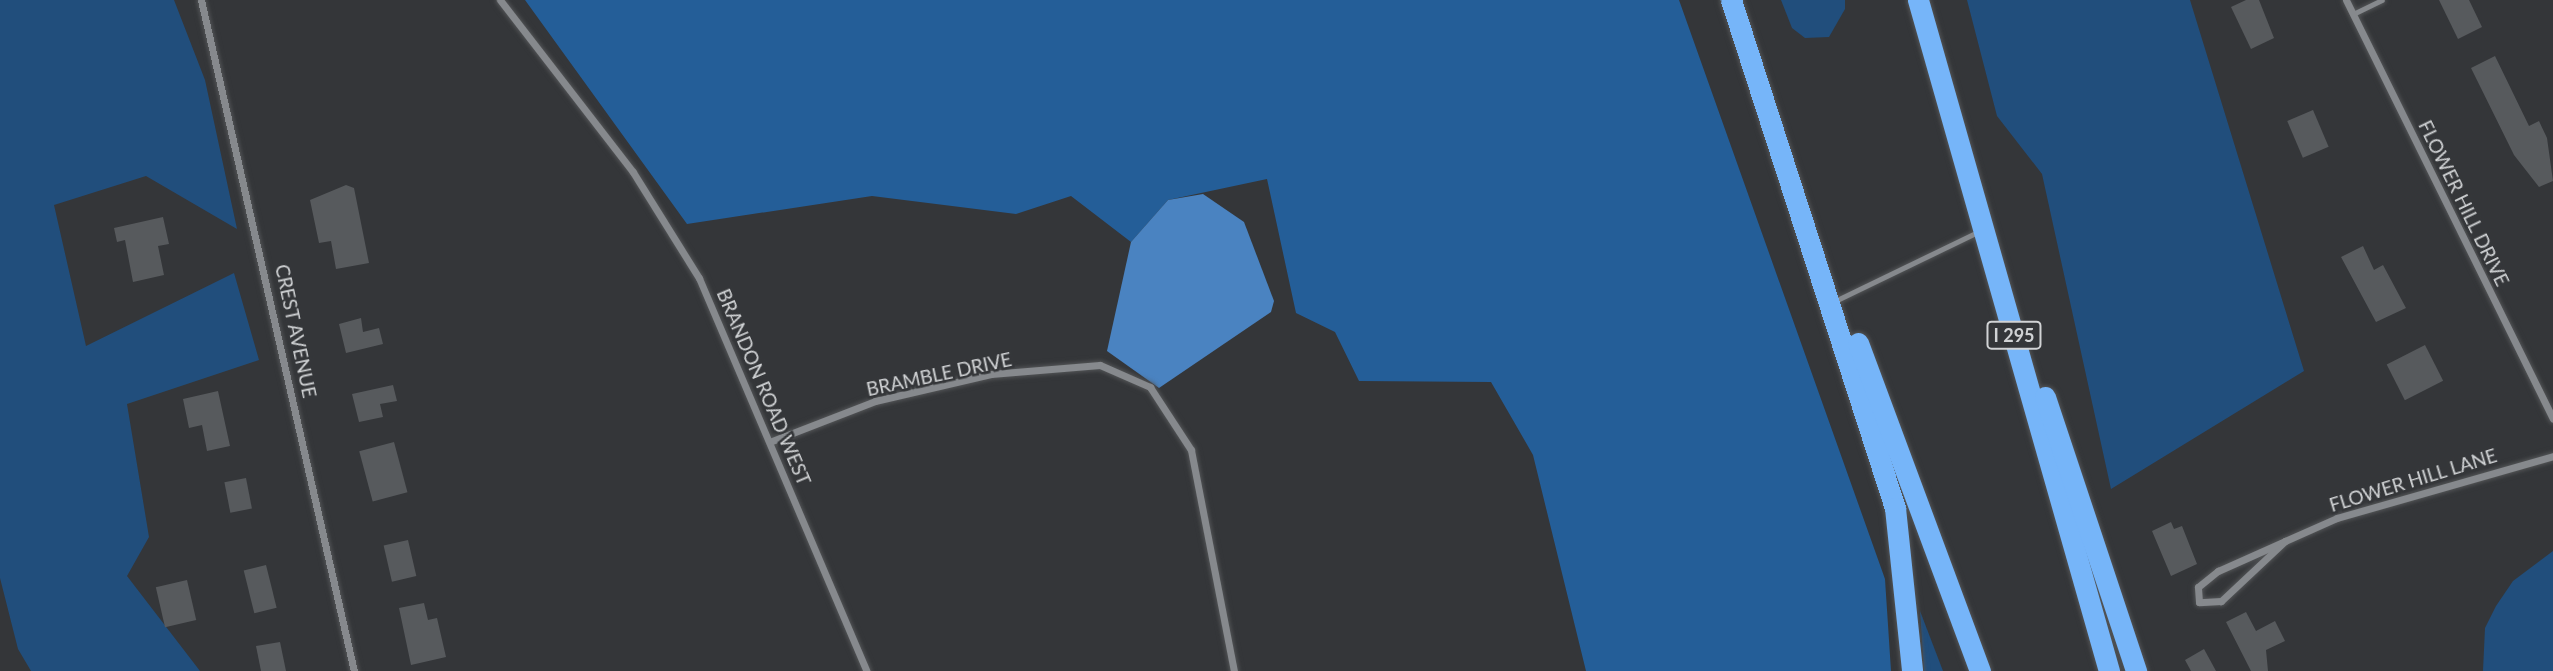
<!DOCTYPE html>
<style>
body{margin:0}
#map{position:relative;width:2553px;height:671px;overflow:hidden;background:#343639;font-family:Lato,sans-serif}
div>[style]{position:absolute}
.green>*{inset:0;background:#214e7c}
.forest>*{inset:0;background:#245e98}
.water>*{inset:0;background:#4a83c1}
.building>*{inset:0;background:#575a5d;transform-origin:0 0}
.roads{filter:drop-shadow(0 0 2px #525456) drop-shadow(0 0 2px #525456)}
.service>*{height:5px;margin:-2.5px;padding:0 2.5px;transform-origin:2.5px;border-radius:2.5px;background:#86898d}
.minor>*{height:7px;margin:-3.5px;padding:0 3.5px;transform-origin:3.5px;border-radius:3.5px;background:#86898d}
.motorway>*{height:21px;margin:-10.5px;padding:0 10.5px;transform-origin:10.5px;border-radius:10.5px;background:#76b5f9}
span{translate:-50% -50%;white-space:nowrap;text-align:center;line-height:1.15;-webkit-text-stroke:5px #343639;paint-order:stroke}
.shield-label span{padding:2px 5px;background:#343639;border:2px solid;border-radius:5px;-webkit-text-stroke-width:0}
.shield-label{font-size:18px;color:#d1d3d5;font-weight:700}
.street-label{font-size:19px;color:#d1d3d5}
</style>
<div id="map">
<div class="green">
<i style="clip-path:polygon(0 0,174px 0,205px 80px,237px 229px,146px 176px,54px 205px,86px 346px,234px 273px,259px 360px,127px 404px,149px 537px,127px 576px,200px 671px,31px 671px,18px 649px,0 578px)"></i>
<i style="clip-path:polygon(1781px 0,1845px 0,1845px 9px,1829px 37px,1805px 38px,1792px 28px)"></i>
<i style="clip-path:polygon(1967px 0,2190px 0,2304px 371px,2111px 489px,2042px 174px,1997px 116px)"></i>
<i style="clip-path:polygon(2553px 551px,2553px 671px,2483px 671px,2485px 628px,2496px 606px,2513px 581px)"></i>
<i style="clip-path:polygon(1920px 611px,1943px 671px,1924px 671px)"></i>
</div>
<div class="forest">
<i style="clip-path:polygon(525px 0,1679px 0,1885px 579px,1891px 671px,1586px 671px,1533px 455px,1491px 382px,1359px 381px,1335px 332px,1296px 313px,1267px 179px,1168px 200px,1131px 242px,1071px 196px,1016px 214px,872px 196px,687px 224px)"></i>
</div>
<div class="water">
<i style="clip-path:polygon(1203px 194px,1244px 222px,1274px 301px,1271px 312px,1159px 388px,1107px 351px,1131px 242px,1168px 200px)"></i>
</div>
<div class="building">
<i style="clip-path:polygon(2246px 0,2259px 0,2274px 38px,2251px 49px,2231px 7px)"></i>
<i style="clip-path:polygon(2439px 0,2469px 0,2482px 27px,2458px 39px)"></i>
<i style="clip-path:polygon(2495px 56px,2529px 126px,2539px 121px,2547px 138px,2553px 181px,2539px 187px,2514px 155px,2471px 68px)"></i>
<i style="left:2313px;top:110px;width:40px;height:28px;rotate:67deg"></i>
<i style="clip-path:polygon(346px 185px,354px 188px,369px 263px,336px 269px,331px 241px,319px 243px,310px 200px)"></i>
<i style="clip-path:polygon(163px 217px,169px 244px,158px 246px,164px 275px,133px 282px,125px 240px,117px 242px,114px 228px)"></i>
<i style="clip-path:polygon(2363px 246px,2374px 270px,2383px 265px,2406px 308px,2376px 322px,2341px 257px)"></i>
<i style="clip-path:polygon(361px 318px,363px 332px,379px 328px,383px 344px,346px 353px,339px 324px)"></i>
<i style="left:2425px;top:345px;width:40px;height:43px;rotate:63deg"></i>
<i style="clip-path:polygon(393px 385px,397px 401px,380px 404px,383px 417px,359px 422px,352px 394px)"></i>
<i style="clip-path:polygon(218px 391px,230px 446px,207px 451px,202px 425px,189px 428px,183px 399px)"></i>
<i style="left:394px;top:442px;width:52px;height:36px;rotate:75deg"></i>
<i style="left:246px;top:478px;width:31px;height:22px;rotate:79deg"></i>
<i style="clip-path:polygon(2171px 522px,2174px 529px,2182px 526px,2197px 564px,2171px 576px,2152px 531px)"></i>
<i style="left:408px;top:540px;width:37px;height:25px;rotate:77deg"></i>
<i style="left:266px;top:565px;width:44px;height:23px;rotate:76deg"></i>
<i style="left:187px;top:580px;width:41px;height:32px;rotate:77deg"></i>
<i style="clip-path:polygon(424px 603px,428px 620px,437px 618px,446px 657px,411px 665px,399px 608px)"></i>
<i style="clip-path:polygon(2246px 612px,2256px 631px,2275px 621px,2285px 641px,2266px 650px,2268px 671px,2251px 671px,2226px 622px)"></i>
<i style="clip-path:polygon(280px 642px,286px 671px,261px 671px,256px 646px)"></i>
<i style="clip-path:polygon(2204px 649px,2216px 671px,2191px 671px,2185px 660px)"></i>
</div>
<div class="roads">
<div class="service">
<i style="left:2353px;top:14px;width:32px;rotate:-26deg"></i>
<i style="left:1833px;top:302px;width:161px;rotate:-25.8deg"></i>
</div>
<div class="minor">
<i style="left:201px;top:0;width:688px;rotate:77.16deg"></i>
<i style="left:500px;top:0;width:217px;rotate:52.3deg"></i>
<i style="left:633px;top:172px;width:125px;rotate:58.1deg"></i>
<i style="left:699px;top:278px;width:427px;rotate:66.9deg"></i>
<i style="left:2346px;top:0;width:467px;rotate:63.7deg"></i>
<i style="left:772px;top:441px;width:110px;rotate:-21.2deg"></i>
<i style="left:875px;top:401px;width:119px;rotate:-13.1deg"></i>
<i style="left:991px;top:374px;width:109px;rotate:-4.7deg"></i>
<i style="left:1100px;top:365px;width:55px;rotate:23.7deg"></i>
<i style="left:1150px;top:387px;width:75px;rotate:56.9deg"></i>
<i style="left:1191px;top:450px;width:225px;rotate:79deg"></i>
<i style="left:2285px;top:541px;width:88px;rotate:136.8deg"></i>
<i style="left:2221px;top:601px;width:22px;rotate:177deg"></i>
<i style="left:2199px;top:602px;width:15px;rotate:-94deg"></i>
<i style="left:2198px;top:587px;width:26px;rotate:-39deg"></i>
<i style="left:2218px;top:571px;width:73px;rotate:-24.1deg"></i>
<i style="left:2285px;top:541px;width:57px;rotate:-23.9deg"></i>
<i style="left:2337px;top:518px;width:225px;rotate:-16deg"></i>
</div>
<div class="motorway">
<i style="left:1731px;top:0;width:534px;rotate:72.11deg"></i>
<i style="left:1895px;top:508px;width:164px;rotate:84deg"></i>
<i style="left:1918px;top:0;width:698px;rotate:74.11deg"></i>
<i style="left:1858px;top:343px;width:350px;rotate:69.6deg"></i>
<i style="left:2045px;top:397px;width:289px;rotate:71.6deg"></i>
</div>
</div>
<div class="shield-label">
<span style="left:2014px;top:335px">I 295</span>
</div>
<div class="street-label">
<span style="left:2464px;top:203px;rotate:64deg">FLOWER HILL DRIVE</span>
<span style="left:296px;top:331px;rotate:78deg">CREST AVENUE</span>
<span style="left:939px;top:374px;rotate:-12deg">BRAMBLE DRIVE</span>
<span style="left:764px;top:387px;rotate:67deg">BRANDON ROAD WEST</span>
<span style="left:2413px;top:480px;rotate:-17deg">FLOWER HILL LANE</span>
</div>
</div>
